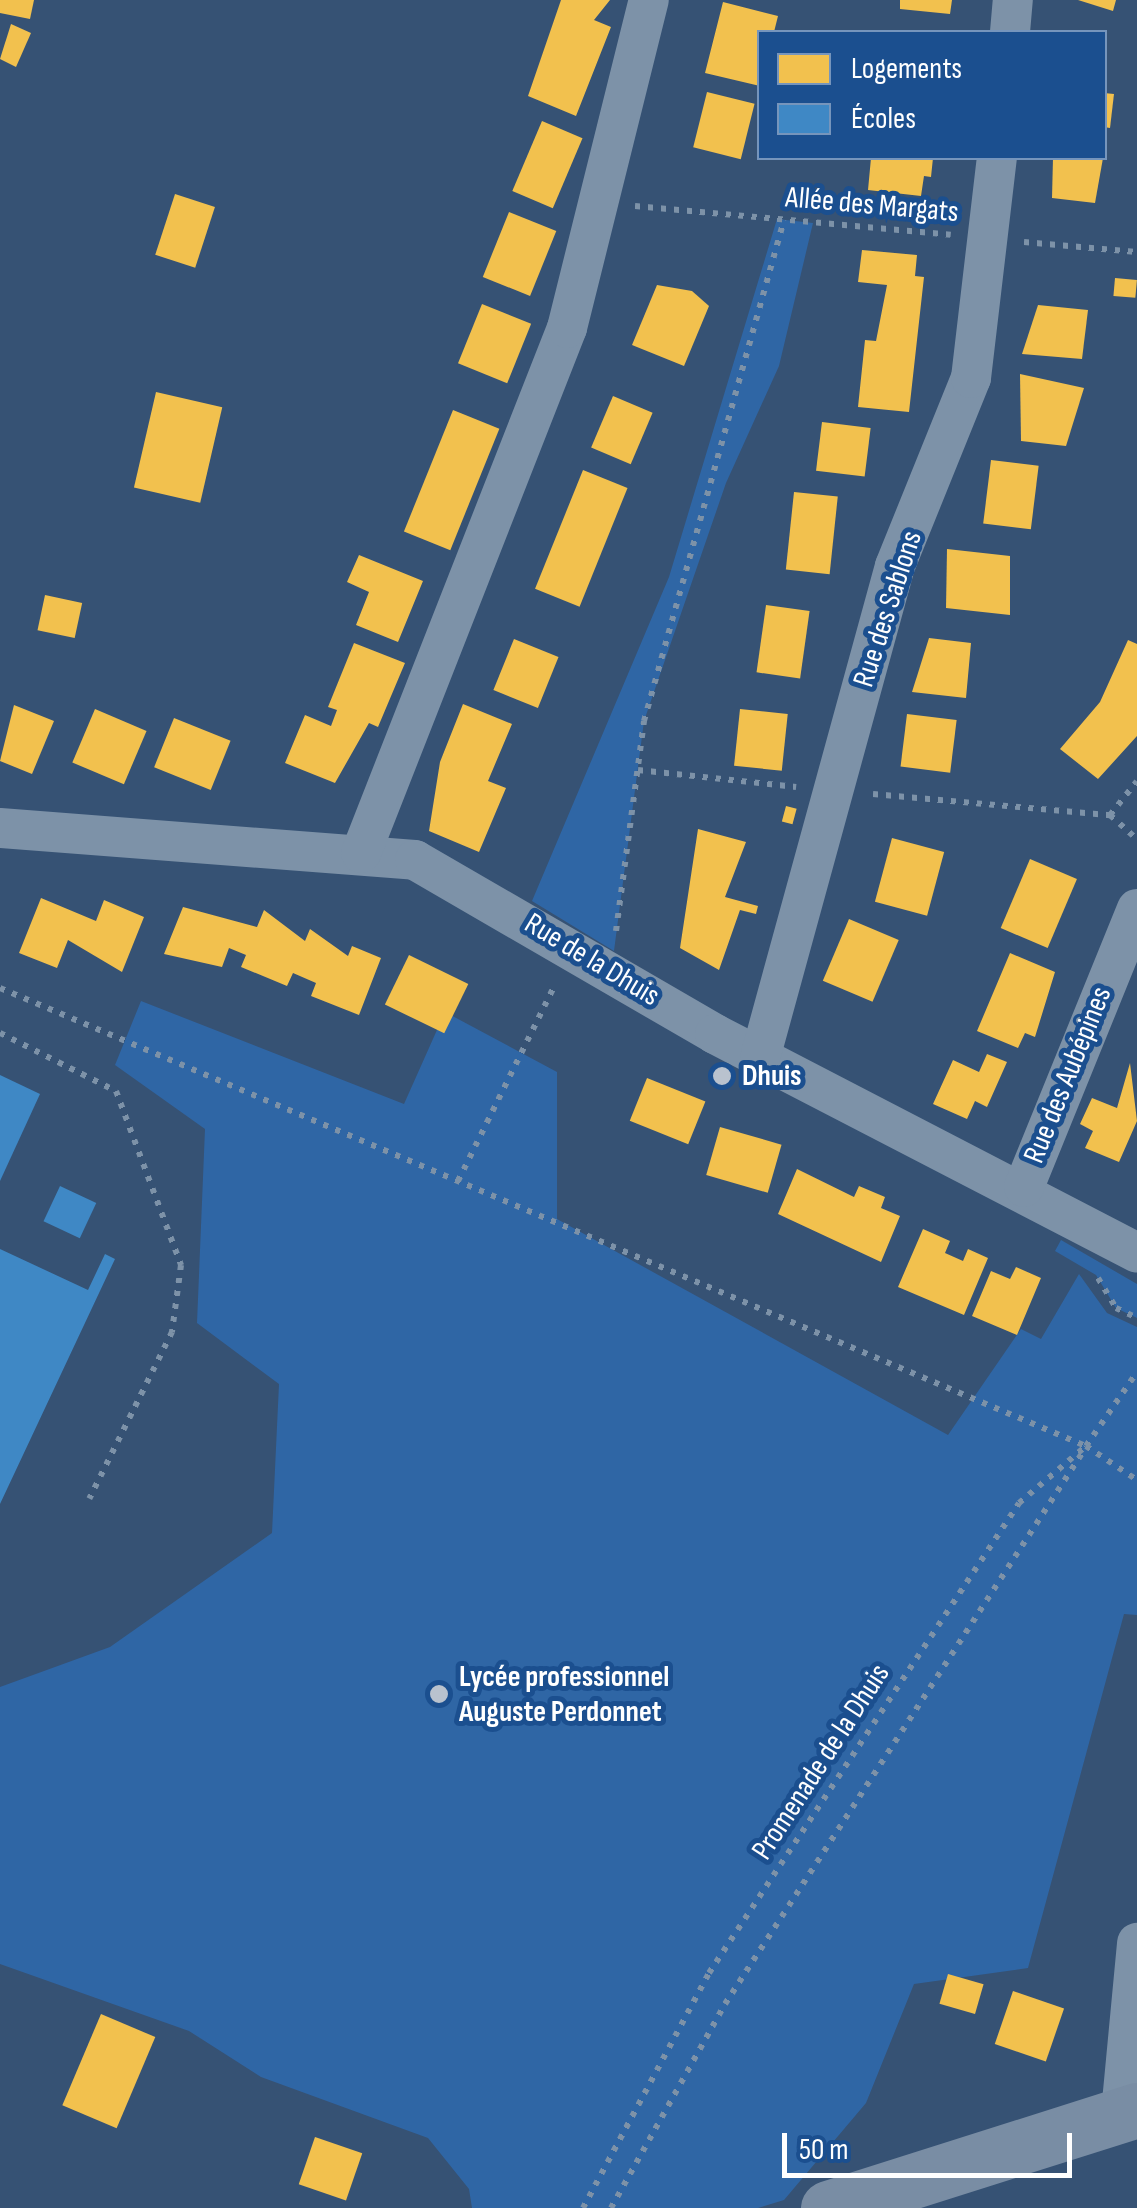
<!DOCTYPE html>
<meta charset="utf-8">
<style>
body{margin:0}
#map{position:relative;width:1137px;height:2208px;overflow:hidden;background:#365274;font-family:"Sofia Sans Condensed",sans-serif}
div>[style]{position:absolute}
.green>*{inset:0;background:#2f66a5}
.homes>*{inset:0;background:#f2c14e;transform-origin:0 0}
.schools>*{inset:0;background:#3f88c5;transform-origin:0 0}
.path>*{height:6px;margin-top:-3px;transform-origin:0;background:repeating-linear-gradient(90deg,#7d92a8 0 5px,transparent 0 13px)}
.street>*{height:40px;margin:-20px;padding:0 20px;transform-origin:20px;border-radius:20px;background:#7d92a8}
.secondary>*{height:55px;margin:-27.5px;padding:0 27.5px;transform-origin:27.5px;border-radius:27.5px;background:#798da4}
.dots>*{width:28px;height:28px;translate:-50% -50%;box-sizing:border-box;border:5px solid #1b4f8f;border-radius:50%}
span{translate:-50% -50%;white-space:nowrap;text-align:center;line-height:1.15;-webkit-text-stroke:10px #1b4f8f;paint-order:stroke}
.street-label{font-size:30px;color:#fff}
.poi-label{font-size:30px;color:#fff;font-weight:700}
.left{translate:0 -50%;text-align:left}
.legend{position:absolute;left:757px;top:30px;width:350px;height:130px;box-sizing:border-box;background:#1b4f8f;border:2px solid #7695bc;margin:0;padding:12px 18px;list-style:none;font-size:30px;color:#fff}
.legend li{display:flex;align-items:center;gap:20px;height:50px}
.legend b{width:50px;border:2px solid #7695bc}
.scale{position:absolute;left:782px;top:2133px;width:290px;height:45px;box-sizing:border-box;border:5px solid #fff;border-top:0;padding-left:12px;font-size:30px;line-height:35px;white-space:nowrap;color:#fff;-webkit-text-stroke:8px #1b4f8f;paint-order:stroke}
</style>
<div id="map">
<div class="green">
<i style="clip-path:polygon(777px 219px,813px 223px,779px 366px,726px 483px,644px 721px,614px 951px,532px 901px,669px 577px)"></i>
<i style="clip-path:polygon(141px 1001px,404px 1104px,445px 1012px,557px 1072px,557px 1219px,948px 1435px,1021px 1329px,1041px 1339px,1079px 1274px,1107px 1313px,1137px 1327px,1137px 1615px,1124px 1614px,1028px 1968px,914px 1984px,866px 2103px,784px 2200px,758px 2208px,472px 2208px,469px 2189px,428px 2138px,261px 2077px,189px 2031px,0 1964px,0 1687px,110px 1647px,272px 1533px,279px 1384px,197px 1323px,205px 1129px,115px 1065px)"></i>
<i style="clip-path:polygon(1061px 1240px,1137px 1284px,1137px 1318px,1116px 1308px,1096px 1275px,1055px 1251px)"></i>
</div>
<div class="homes">
<i style="clip-path:polygon(0 0,34px 0,30px 19px,0 13px)"></i>
<i style="clip-path:polygon(561px 0,610px 0,594px 20px,611px 27px,576px 116px,528px 96px)"></i>
<i style="clip-path:polygon(900px 0,952px 0,950px 14px,900px 9px)"></i>
<i style="clip-path:polygon(1078px 0,1116px 0,1113px 11px)"></i>
<i style="clip-path:polygon(723px 2px,778px 16px,774px 32px,760px 32px,760px 86px,705px 73px)"></i>
<i style="clip-path:polygon(11px 24px,31px 33px,16px 67px,0 59px)"></i>
<i style="left:707px;top:92px;width:49px;height:57px;rotate:14deg"></i>
<i style="clip-path:polygon(1104px 93px,1114px 94px,1110px 128px,1104px 127px)"></i>
<i style="left:542px;top:121px;width:44px;height:76px;rotate:23deg"></i>
<i style="clip-path:polygon(871px 158px,933px 158px,931px 177px,924px 176px,921px 196px,868px 190px)"></i>
<i style="clip-path:polygon(1053px 158px,1103px 158px,1095px 203px,1052px 198px)"></i>
<i style="left:175px;top:194px;width:42px;height:64px;rotate:18deg"></i>
<i style="left:509px;top:212px;width:51px;height:70px;rotate:22deg"></i>
<i style="clip-path:polygon(862px 250px,917px 255px,915px 276px,924px 277px,909px 412px,858px 407px,865px 340px,876px 341px,887px 285px,858px 282px)"></i>
<i style="left:1115px;top:278px;width:22px;height:18px;rotate:5deg"></i>
<i style="clip-path:polygon(657px 285px,692px 291px,709px 306px,684px 366px,632px 345px)"></i>
<i style="left:482px;top:304px;width:53px;height:64px;rotate:22deg"></i>
<i style="clip-path:polygon(1038px 305px,1088px 310px,1082px 359px,1022px 354px)"></i>
<i style="clip-path:polygon(1020px 374px,1084px 388px,1066px 446px,1021px 441px)"></i>
<i style="left:156px;top:392px;width:68px;height:98px;rotate:13deg"></i>
<i style="left:613px;top:396px;width:43px;height:56px;rotate:23deg"></i>
<i style="left:453px;top:410px;width:50px;height:131px;rotate:22deg"></i>
<i style="left:822px;top:422px;width:49px;height:49px;rotate:7deg"></i>
<i style="left:991px;top:460px;width:48px;height:64px;rotate:7deg"></i>
<i style="left:583px;top:470px;width:48px;height:128px;rotate:22deg"></i>
<i style="left:794px;top:492px;width:44px;height:78px;rotate:6deg"></i>
<i style="clip-path:polygon(947px 549px,1010px 556px,1010px 615px,946px 608px)"></i>
<i style="clip-path:polygon(359px 555px,423px 581px,398px 642px,356px 625px,369px 592px,347px 582px)"></i>
<i style="left:45px;top:595px;width:38px;height:36px;rotate:12deg"></i>
<i style="left:766px;top:605px;width:44px;height:68px;rotate:8deg"></i>
<i style="clip-path:polygon(929px 638px,971px 643px,966px 698px,912px 692px)"></i>
<i style="left:514px;top:639px;width:48px;height:55px;rotate:22deg"></i>
<i style="clip-path:polygon(1128px 640px,1137px 644px,1137px 736px,1098px 779px,1060px 749px,1100px 702px)"></i>
<i style="clip-path:polygon(354px 643px,405px 663px,378px 727px,369px 723px,335px 783px,285px 763px,305px 715px,331px 726px,337px 710px,328px 707px)"></i>
<i style="clip-path:polygon(463px 704px,512px 724px,488px 781px,506px 788px,479px 852px,429px 831px,440px 762px)"></i>
<i style="clip-path:polygon(14px 705px,54px 721px,32px 774px,0 761px)"></i>
<i style="left:95px;top:709px;width:56px;height:58px;rotate:23deg"></i>
<i style="left:740px;top:709px;width:48px;height:57px;rotate:6deg"></i>
<i style="left:907px;top:714px;width:50px;height:53px;rotate:7deg"></i>
<i style="left:174px;top:718px;width:61px;height:53px;rotate:22deg"></i>
<i style="left:786px;top:806px;width:11px;height:16px;rotate:15deg"></i>
<i style="clip-path:polygon(698px 829px,746px 842px,725px 897px,758px 906px,756px 914px,740px 910px,719px 970px,680px 948px)"></i>
<i style="left:892px;top:838px;width:54px;height:66px;rotate:15deg"></i>
<i style="left:1030px;top:859px;width:51px;height:75px;rotate:23deg"></i>
<i style="clip-path:polygon(41px 898px,96px 921px,104px 900px,144px 917px,122px 972px,68px 940px,57px 968px,19px 953px)"></i>
<i style="clip-path:polygon(183px 907px,257px 927px,264px 910px,305px 941px,310px 929px,348px 956px,352px 946px,381px 958px,359px 1015px,311px 996px,316px 983px,293px 973px,287px 986px,241px 967px,246px 955px,229px 948px,222px 967px,164px 954px)"></i>
<i style="left:849px;top:919px;width:54px;height:67px;rotate:23deg"></i>
<i style="clip-path:polygon(1010px 953px,1055px 972px,1035px 1037px,1025px 1033px,1018px 1048px,977px 1031px)"></i>
<i style="left:409px;top:955px;width:66px;height:55px;rotate:26deg"></i>
<i style="clip-path:polygon(987px 1054px,1007px 1062px,987px 1107px,975px 1101px,967px 1119px,933px 1104px,953px 1060px,979px 1072px)"></i>
<i style="clip-path:polygon(1130px 1063px,1137px 1121px,1119px 1162px,1085px 1148px,1093px 1131px,1080px 1124px,1092px 1098px,1117px 1108px)"></i>
<i style="left:647px;top:1078px;width:63px;height:46px;rotate:22deg"></i>
<i style="left:720px;top:1127px;width:64px;height:50px;rotate:16deg"></i>
<i style="clip-path:polygon(797px 1169px,854px 1197px,859px 1186px,885px 1197px,881px 1208px,900px 1216px,881px 1262px,778px 1214px)"></i>
<i style="clip-path:polygon(923px 1229px,950px 1241px,945px 1253px,963px 1261px,968px 1249px,988px 1258px,964px 1315px,898px 1287px)"></i>
<i style="clip-path:polygon(1016px 1267px,1041px 1278px,1017px 1335px,972px 1316px,991px 1271px,1010px 1279px)"></i>
<i style="left:948px;top:1974px;width:37px;height:31px;rotate:16deg"></i>
<i style="left:1013px;top:1991px;width:54px;height:56px;rotate:19deg"></i>
<i style="left:101px;top:2014px;width:59px;height:99px;rotate:23deg"></i>
<i style="left:315px;top:2137px;width:50px;height:50px;rotate:19deg"></i>
</div>
<div class="schools">
<i style="clip-path:polygon(0 1075px,40px 1094px,0 1181px)"></i>
<i style="left:60px;top:1186px;width:40px;height:39px;rotate:25deg"></i>
<i style="clip-path:polygon(0 1249px,88px 1290px,105px 1254px,115px 1259px,0 1504px)"></i>
</div>
<div class="path">
<i style="left:635px;top:206px;width:317px;rotate:5.2deg"></i>
<i style="left:1024px;top:242px;width:113px;rotate:5.1deg"></i>
<i style="left:638px;top:770px;width:159px;rotate:6.1deg"></i>
<i style="left:873px;top:794px;width:238px;rotate:5.1deg"></i>
<i style="left:1110px;top:815px;width:36px;rotate:42deg"></i>
<i style="left:1110px;top:815px;width:43px;rotate:-51.5deg"></i>
<i style="left:616px;top:931px;width:212px;rotate:-82.4deg"></i>
<i style="left:644px;top:721px;width:520px;rotate:-74.39deg"></i>
<i style="left:0;top:988px;width:1179px;rotate:22.87deg"></i>
<i style="left:1086px;top:1446px;width:61px;rotate:33.7deg"></i>
<i style="left:0;top:1033px;width:130px;rotate:26.6deg"></i>
<i style="left:116px;top:1091px;width:186px;rotate:69.5deg"></i>
<i style="left:181px;top:1265px;width:68px;rotate:97.7deg"></i>
<i style="left:172px;top:1332px;width:186px;rotate:116.4deg"></i>
<i style="left:458px;top:1181px;width:219px;rotate:-63.7deg"></i>
<i style="left:1098px;top:1278px;width:35px;rotate:59deg"></i>
<i style="left:1116px;top:1308px;width:23px;rotate:25deg"></i>
<i style="left:583px;top:2208px;width:267px;rotate:-61.8deg"></i>
<i style="left:709px;top:1973px;width:563px;rotate:-56.59deg"></i>
<i style="left:1019px;top:1503px;width:88px;rotate:-40.4deg"></i>
<i style="left:1086px;top:1446px;width:90px;rotate:-55.4deg"></i>
<i style="left:611px;top:2208px;width:234px;rotate:-60.8deg"></i>
<i style="left:725px;top:2004px;width:664px;rotate:-57.05deg"></i>
</div>
<div class="street">
<i style="left:1010px;top:32px;width:32px;rotate:-85deg"></i>
<i style="left:0;top:828px;width:416px;rotate:4.4deg"></i>
<i style="left:415px;top:860px;width:347px;rotate:30.1deg"></i>
<i style="left:715px;top:1034px;width:475px;rotate:27.4deg"></i>
<i style="left:361px;top:853px;width:564px;rotate:-68.58deg"></i>
<i style="left:567px;top:328px;width:338px;rotate:-76deg"></i>
<i style="left:760px;top:1058px;width:510px;rotate:-74.66deg"></i>
<i style="left:895px;top:566px;width:203px;rotate:-68deg"></i>
<i style="left:971px;top:378px;width:222px;rotate:-83.3deg"></i>
<i style="left:1024px;top:1187px;width:300px;rotate:-67.9deg"></i>
<i style="left:1121px;top:2113px;width:171px;rotate:-84.6deg"></i>
</div>
<div class="secondary">
<i style="left:828px;top:2208px;width:324px;rotate:-17.6deg"></i>
</div>
<div class="dots">
<i style="left:722px;top:1076px;background:#b9c2ce"></i>
<i style="left:439px;top:1694px;background:#b9c2ce"></i>
</div>
<div class="street-label">
<span style="left:872px;top:205px;rotate:5deg">Allée des Margats</span>
<span style="left:888px;top:609px;rotate:-72deg">Rue des Sablons</span>
<span style="left:592px;top:960px;rotate:31deg">Rue de la Dhuis</span>
<span style="left:1068px;top:1075px;rotate:-68deg">Rue des Aubépines</span>
<span style="left:821px;top:1762px;rotate:-57deg">Promenade de la Dhuis</span>
</div>
<div class="poi-label">
<span class="left" style="left:742px;top:1076px">Dhuis</span>
<span class="left" style="left:459px;top:1694px">Lycée professionnel<br>Auguste Perdonnet</span>
</div>
<ul class="legend">
<li><b style="height:28px;background:#f2c14e"></b>Logements</li>
<li><b style="height:28px;background:#3f88c5"></b>Écoles</li>
</ul>
<div class="scale">50 m</div>
</div>
